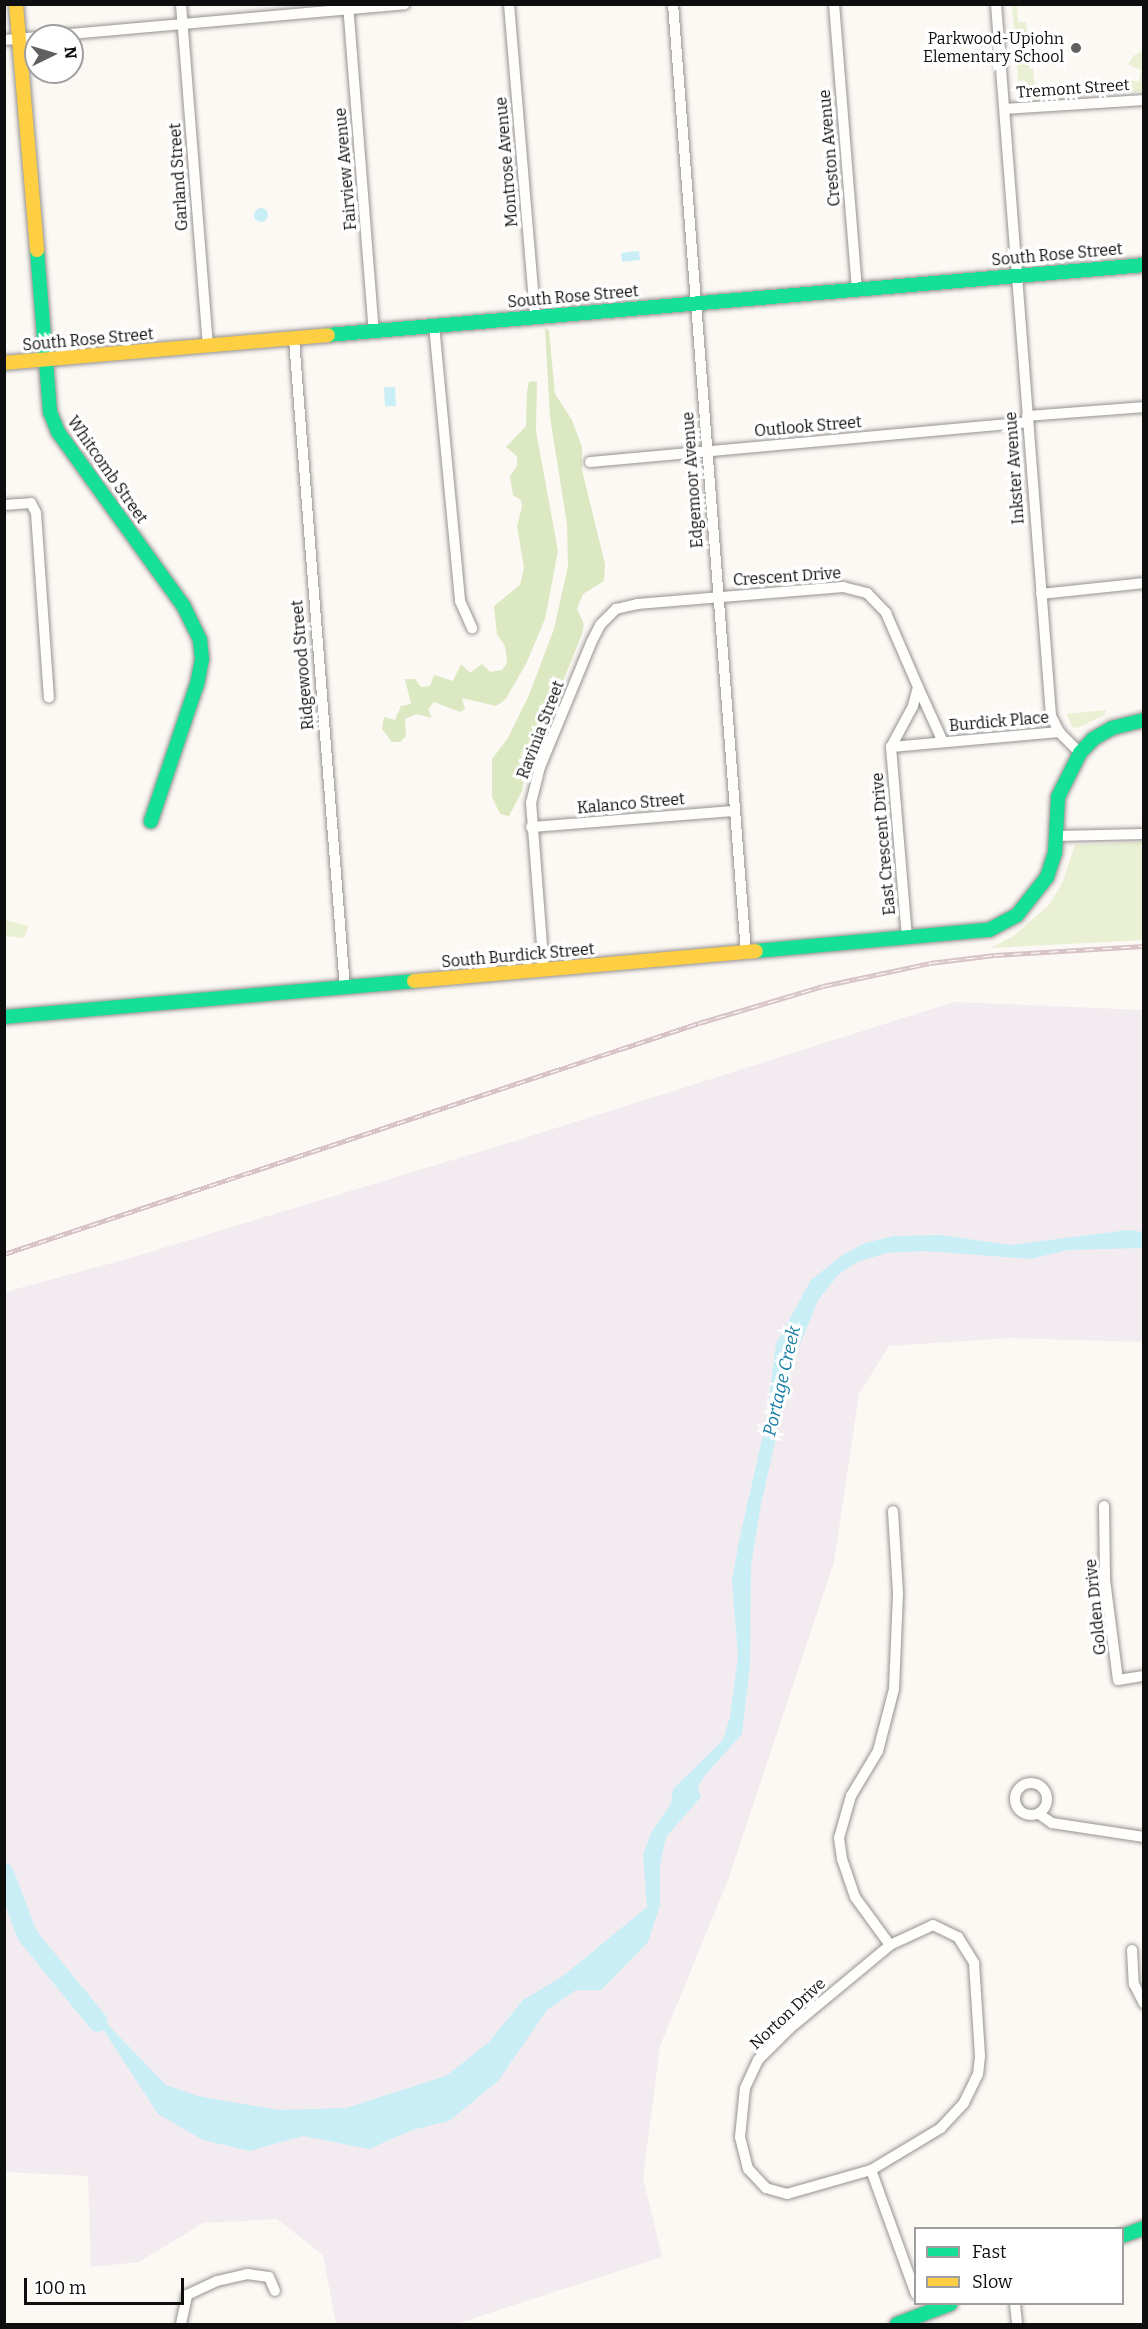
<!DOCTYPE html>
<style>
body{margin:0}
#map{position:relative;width:1148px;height:2329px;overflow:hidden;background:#fcf8f4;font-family:Bitter,serif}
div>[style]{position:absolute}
.industrial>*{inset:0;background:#f2ecf0}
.green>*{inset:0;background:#eaf0d3}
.forest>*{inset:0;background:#dce8c1}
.water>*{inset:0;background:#c9eef6;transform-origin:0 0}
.round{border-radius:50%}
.river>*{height:20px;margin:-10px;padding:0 10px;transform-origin:10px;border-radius:10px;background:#c9eef6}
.roads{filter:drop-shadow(0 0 2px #959392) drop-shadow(0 0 2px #959392)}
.street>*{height:10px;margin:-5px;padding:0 5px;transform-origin:5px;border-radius:5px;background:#fffefd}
.street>.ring{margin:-5px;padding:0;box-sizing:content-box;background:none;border:10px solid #fffefd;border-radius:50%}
.fast>*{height:14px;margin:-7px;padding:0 7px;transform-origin:7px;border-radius:7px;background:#16e098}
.slow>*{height:14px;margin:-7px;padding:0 7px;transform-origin:7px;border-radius:7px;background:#ffcf43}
.rail>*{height:5px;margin-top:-2.5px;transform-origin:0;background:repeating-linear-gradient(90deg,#fff 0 9px,#d8c4c8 0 18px);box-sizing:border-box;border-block:2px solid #d8c4c8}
.dots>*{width:16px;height:16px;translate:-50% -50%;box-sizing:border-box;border:3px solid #fff;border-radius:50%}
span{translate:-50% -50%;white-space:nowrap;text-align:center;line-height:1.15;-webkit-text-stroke:6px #fff;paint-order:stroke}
.poi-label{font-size:16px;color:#0e0e0e}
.right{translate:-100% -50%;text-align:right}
.street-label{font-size:16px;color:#0e0e0e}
.water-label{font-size:18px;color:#157ca3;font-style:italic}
.frame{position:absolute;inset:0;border:6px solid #0e0e0e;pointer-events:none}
.legend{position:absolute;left:914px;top:2227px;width:210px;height:78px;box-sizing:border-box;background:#fff;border:2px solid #9f9f9f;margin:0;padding:8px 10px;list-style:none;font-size:18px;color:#0e0e0e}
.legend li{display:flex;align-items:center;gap:12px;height:30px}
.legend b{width:30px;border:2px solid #9f9f9f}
.north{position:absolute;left:24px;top:24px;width:60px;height:60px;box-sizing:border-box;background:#fff;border:2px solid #9f9f9f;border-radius:50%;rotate:85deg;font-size:16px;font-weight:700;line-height:24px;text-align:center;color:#0e0e0e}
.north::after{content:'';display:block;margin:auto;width:21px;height:27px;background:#61605e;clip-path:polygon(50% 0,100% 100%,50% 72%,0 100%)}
.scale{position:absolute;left:24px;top:2278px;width:160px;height:27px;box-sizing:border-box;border:3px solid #0e0e0e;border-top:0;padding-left:8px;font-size:18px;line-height:21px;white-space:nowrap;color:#0e0e0e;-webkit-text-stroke:4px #fff;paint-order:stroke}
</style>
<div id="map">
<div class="industrial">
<i style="clip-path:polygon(954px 1002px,1143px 1010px,1143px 1342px,1011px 1338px,889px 1346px,859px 1394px,834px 1562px,728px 1880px,660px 2046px,643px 2178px,662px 2257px,456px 2324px,336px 2324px,323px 2255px,277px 2219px,203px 2223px,139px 2262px,91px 2267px,88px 2176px,5px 2172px,5px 1292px,130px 1258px,518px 1140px)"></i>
</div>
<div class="green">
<i style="clip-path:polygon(1012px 5px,1017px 5px,1018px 22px,1026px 22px,1035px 86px,1103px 80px,1105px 94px,1020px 101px)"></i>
<i style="clip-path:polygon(1143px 51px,1143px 91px,1127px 92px,1125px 79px,1139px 82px,1141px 70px,1128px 64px,1133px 56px)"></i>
<i style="clip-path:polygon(1106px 710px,1105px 715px,1077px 728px,1072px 727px,1067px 714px)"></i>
<i style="clip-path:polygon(1143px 842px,1143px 940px,990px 948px,1012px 937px,1050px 904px,1063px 881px,1075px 845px)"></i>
<i style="clip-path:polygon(6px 920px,29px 926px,24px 938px,5px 936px)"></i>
</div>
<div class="forest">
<i style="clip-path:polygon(545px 328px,549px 331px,555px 394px,572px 420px,582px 447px,582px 470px,605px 564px,604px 581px,583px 594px,577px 609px,584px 624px,582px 634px,561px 686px,532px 737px,522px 791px,509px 816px,500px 814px,492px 797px,492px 759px,508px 738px,529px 695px,554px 629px,568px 566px,567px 524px,550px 417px)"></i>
<i style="clip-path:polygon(537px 381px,536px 431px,558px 551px,545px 619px,526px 664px,505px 700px,496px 706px,462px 698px,465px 709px,460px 712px,434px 702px,428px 709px,432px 718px,416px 714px,405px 719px,406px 736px,400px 742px,392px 742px,382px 729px,384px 717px,395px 720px,401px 706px,411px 704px,405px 679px,415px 679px,421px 687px,430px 686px,434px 675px,453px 681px,461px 664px,470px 673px,482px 664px,490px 672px,502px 670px,507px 663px,505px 646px,497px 634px,494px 606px,520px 585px,524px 568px,517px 526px,522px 507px,521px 500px,513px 495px,510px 476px,517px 466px,517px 456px,506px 447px,526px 426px,527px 391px,529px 382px)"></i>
</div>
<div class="water">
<i class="round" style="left:254px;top:208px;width:14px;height:14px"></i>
<i style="left:639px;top:251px;width:9px;height:18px;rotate:84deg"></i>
<i style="left:395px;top:387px;width:19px;height:11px;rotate:87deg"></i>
<i style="clip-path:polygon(1128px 1230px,1143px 1232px,1143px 1248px,1067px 1250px,1031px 1259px,925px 1251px,887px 1253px,857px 1262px,839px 1274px,818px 1300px,794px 1359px,761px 1504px,751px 1566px,750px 1665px,742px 1734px,705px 1775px,698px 1786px,701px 1797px,666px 1837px,660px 1865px,660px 1905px,648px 1942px,601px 1990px,576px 1990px,547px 2010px,498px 2081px,449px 2121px,412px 2130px,369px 2149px,303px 2136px,250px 2151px,203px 2140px,158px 2114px,84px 2000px,166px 2085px,198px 2096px,278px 2110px,346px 2108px,446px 2076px,489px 2042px,523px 2000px,563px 1976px,647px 1907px,643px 1855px,652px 1831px,671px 1804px,673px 1789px,723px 1740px,730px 1717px,738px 1656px,732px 1581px,739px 1541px,766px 1422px,776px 1344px,811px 1280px,844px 1254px,865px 1243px,894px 1236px,941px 1235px,1010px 1245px)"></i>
</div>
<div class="river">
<i style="left:4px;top:1873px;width:66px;rotate:69.6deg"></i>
<i style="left:27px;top:1935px;width:112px;rotate:50.8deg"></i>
</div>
<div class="roads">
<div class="street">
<i style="left:181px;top:4px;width:343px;rotate:85.5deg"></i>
<i style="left:348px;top:4px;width:328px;rotate:85.5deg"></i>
<i style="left:509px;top:4px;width:313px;rotate:85.2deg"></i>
<i style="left:673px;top:4px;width:952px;rotate:85.6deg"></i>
<i style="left:834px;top:4px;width:287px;rotate:85.4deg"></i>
<i style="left:996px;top:4px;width:714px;rotate:85.58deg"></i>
<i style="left:1051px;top:716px;width:18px;rotate:63deg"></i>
<i style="left:1059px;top:732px;width:30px;rotate:45deg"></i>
<i style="left:48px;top:36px;width:358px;rotate:-5.1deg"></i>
<i style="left:4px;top:40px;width:32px;rotate:-5deg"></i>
<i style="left:1005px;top:109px;width:139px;rotate:-3.7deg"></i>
<i style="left:434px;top:325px;width:277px;rotate:84.6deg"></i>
<i style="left:460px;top:601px;width:30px;rotate:66deg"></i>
<i style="left:294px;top:339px;width:651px;rotate:85.51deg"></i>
<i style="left:1027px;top:416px;width:117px;rotate:-4.4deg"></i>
<i style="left:590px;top:462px;width:440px;rotate:-5.2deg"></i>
<i style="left:4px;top:505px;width:27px;rotate:-4deg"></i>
<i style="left:31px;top:503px;width:11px;rotate:63deg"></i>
<i style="left:36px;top:513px;width:185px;rotate:86deg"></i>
<i style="left:1041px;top:594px;width:104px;rotate:-6.1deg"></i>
<i style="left:918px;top:687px;width:60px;rotate:65.6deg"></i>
<i style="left:891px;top:747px;width:193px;rotate:85.2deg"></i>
<i style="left:891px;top:747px;width:169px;rotate:-5.1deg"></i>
<i style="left:531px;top:827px;width:204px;rotate:-4.5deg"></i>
<i style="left:1056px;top:836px;width:88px;rotate:-1.3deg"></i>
<i style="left:544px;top:971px;width:169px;rotate:-94.4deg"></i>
<i style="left:531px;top:803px;width:37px;rotate:-76deg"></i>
<i style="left:540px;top:767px;width:136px;rotate:-67.6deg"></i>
<i style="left:592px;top:641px;width:18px;rotate:-63deg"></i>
<i style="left:600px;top:625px;width:23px;rotate:-45deg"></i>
<i style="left:616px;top:609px;width:22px;rotate:-13deg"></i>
<i style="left:637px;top:604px;width:207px;rotate:-4.7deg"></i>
<i style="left:843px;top:587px;width:25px;rotate:14deg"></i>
<i style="left:867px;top:593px;width:28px;rotate:46deg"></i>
<i style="left:886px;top:613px;width:81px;rotate:66.6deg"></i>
<i style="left:918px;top:687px;width:20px;rotate:105deg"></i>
<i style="left:913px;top:706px;width:47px;rotate:118.2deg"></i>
<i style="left:1104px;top:1506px;width:74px;rotate:89.2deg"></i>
<i style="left:1105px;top:1580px;width:101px;rotate:82.6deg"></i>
<i style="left:1118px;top:1680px;width:26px;rotate:-9deg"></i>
<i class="ring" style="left:1015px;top:1783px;width:22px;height:22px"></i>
<i style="left:1039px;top:1814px;width:16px;rotate:35deg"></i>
<i style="left:1052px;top:1823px;width:93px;rotate:8.7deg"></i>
<i style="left:933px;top:1925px;width:28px;rotate:26deg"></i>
<i style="left:958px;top:1937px;width:31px;rotate:58deg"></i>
<i style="left:974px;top:1963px;width:93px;rotate:86.3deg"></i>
<i style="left:980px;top:2056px;width:18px;rotate:96deg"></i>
<i style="left:978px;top:2074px;width:32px;rotate:116deg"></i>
<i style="left:964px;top:2103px;width:34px;rotate:133deg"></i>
<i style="left:941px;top:2128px;width:82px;rotate:149deg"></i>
<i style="left:871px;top:2170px;width:87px;rotate:164.1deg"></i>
<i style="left:787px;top:2194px;width:22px;rotate:-164deg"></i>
<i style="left:766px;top:2188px;width:26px;rotate:-133deg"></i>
<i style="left:748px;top:2169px;width:33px;rotate:-104deg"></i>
<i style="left:740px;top:2137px;width:49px;rotate:-84.2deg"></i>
<i style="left:745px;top:2088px;width:31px;rotate:-65deg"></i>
<i style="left:758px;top:2060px;width:44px;rotate:-45deg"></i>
<i style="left:789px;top:2029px;width:131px;rotate:-39.7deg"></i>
<i style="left:890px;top:1945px;width:47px;rotate:-24.9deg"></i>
<i style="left:890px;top:1945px;width:59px;rotate:-126.1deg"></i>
<i style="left:855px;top:1897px;width:40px;rotate:-108.9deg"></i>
<i style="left:842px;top:1859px;width:21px;rotate:-98deg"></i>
<i style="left:839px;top:1838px;width:44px;rotate:-74.1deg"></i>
<i style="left:851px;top:1796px;width:52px;rotate:-59deg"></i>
<i style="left:878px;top:1751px;width:64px;rotate:-75.5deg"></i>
<i style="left:894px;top:1689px;width:96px;rotate:-87.6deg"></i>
<i style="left:898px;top:1593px;width:82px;rotate:-93.5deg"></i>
<i style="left:1132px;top:1950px;width:34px;rotate:87deg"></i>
<i style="left:1134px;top:1984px;width:22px;rotate:63deg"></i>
<i style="left:871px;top:2170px;width:132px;rotate:70.1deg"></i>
<i style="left:1015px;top:2304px;width:20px;rotate:84deg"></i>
<i style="left:181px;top:2324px;width:30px;rotate:-78deg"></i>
<i style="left:187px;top:2295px;width:33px;rotate:-25deg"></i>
<i style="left:217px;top:2281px;width:31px;rotate:-13deg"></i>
<i style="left:247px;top:2274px;width:22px;rotate:8deg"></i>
<i style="left:269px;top:2277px;width:15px;rotate:67deg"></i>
</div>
<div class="fast">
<i style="left:37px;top:250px;width:163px;rotate:85.4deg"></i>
<i style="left:50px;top:412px;width:22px;rotate:68deg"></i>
<i style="left:58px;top:432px;width:216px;rotate:54.2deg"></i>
<i style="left:184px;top:607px;width:37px;rotate:64deg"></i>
<i style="left:200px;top:640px;width:19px;rotate:84deg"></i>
<i style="left:202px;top:659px;width:25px;rotate:101deg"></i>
<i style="left:197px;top:684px;width:145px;rotate:108.6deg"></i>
<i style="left:328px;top:335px;width:819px;rotate:-4.9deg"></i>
<i style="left:756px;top:951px;width:234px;rotate:-5.2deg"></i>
<i style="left:989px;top:930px;width:32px;rotate:-28deg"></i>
<i style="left:1017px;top:915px;width:48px;rotate:-51.7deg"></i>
<i style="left:1047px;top:877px;width:25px;rotate:-72deg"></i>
<i style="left:1055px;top:853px;width:56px;rotate:-86.9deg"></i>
<i style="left:1058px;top:797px;width:49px;rotate:-63.4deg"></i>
<i style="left:1080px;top:753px;width:19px;rotate:-47deg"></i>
<i style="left:1093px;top:739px;width:22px;rotate:-30deg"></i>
<i style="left:1112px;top:728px;width:33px;rotate:-14deg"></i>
<i style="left:4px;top:1017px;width:412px;rotate:-5deg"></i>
<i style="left:1122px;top:2236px;width:23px;rotate:-20deg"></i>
<i style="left:897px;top:2324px;width:57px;rotate:-20.7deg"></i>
</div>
<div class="slow">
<i style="left:16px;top:4px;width:247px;rotate:85.1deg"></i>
<i style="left:4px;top:363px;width:325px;rotate:-4.9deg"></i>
<i style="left:414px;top:981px;width:343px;rotate:-5deg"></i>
</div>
</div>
<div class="rail">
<i style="left:4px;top:1254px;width:732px;rotate:-18.39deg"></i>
<i style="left:699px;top:1023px;width:129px;rotate:-16.6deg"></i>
<i style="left:823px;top:986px;width:109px;rotate:-12.1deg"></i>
<i style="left:930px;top:963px;width:65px;rotate:-7deg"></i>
<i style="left:995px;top:955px;width:149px;rotate:-3.5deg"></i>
</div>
<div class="dots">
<i style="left:1076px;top:48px;background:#61605e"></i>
</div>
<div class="poi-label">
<span class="right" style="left:1064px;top:48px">Parkwood-Upjohn<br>Elementary School</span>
</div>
<div class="street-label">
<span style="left:1073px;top:89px;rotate:-4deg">Tremont Street</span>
<span style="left:830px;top:148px;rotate:-95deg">Creston Avenue</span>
<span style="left:507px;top:162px;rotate:-95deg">Montrose Avenue</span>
<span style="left:346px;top:169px;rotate:-95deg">Fairview Avenue</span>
<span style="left:179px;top:177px;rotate:-94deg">Garland Street</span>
<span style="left:1057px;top:255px;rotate:-5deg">South Rose Street</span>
<span style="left:573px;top:297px;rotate:-5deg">South Rose Street</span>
<span style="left:88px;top:340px;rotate:-5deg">South Rose Street</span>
<span style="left:808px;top:427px;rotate:-5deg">Outlook Street</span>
<span style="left:1015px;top:468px;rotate:-94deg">Inkster Avenue</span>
<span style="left:107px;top:470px;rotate:55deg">Whitcomb Street</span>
<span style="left:693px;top:480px;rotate:-94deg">Edgemoor Avenue</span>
<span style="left:787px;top:577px;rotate:-4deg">Crescent Drive</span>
<span style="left:303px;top:665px;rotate:-95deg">Ridgewood Street</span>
<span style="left:999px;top:722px;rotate:-5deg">Burdick Place</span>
<span style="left:541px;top:730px;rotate:-69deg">Ravinia Street</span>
<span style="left:631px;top:804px;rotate:-5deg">Kalanco Street</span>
<span style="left:884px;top:844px;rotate:-95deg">East Crescent Drive</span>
<span style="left:518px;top:956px;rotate:-5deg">South Burdick Street</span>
<span style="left:1096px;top:1607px;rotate:-96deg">Golden Drive</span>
<span style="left:788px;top:2014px;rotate:-43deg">Norton Drive</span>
</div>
<div class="water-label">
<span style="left:782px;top:1381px;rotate:-77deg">Portage Creek</span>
</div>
<div class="frame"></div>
<ul class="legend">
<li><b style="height:8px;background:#16e098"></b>Fast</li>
<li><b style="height:8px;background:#ffcf43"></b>Slow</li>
</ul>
<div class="north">N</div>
<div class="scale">100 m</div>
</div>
